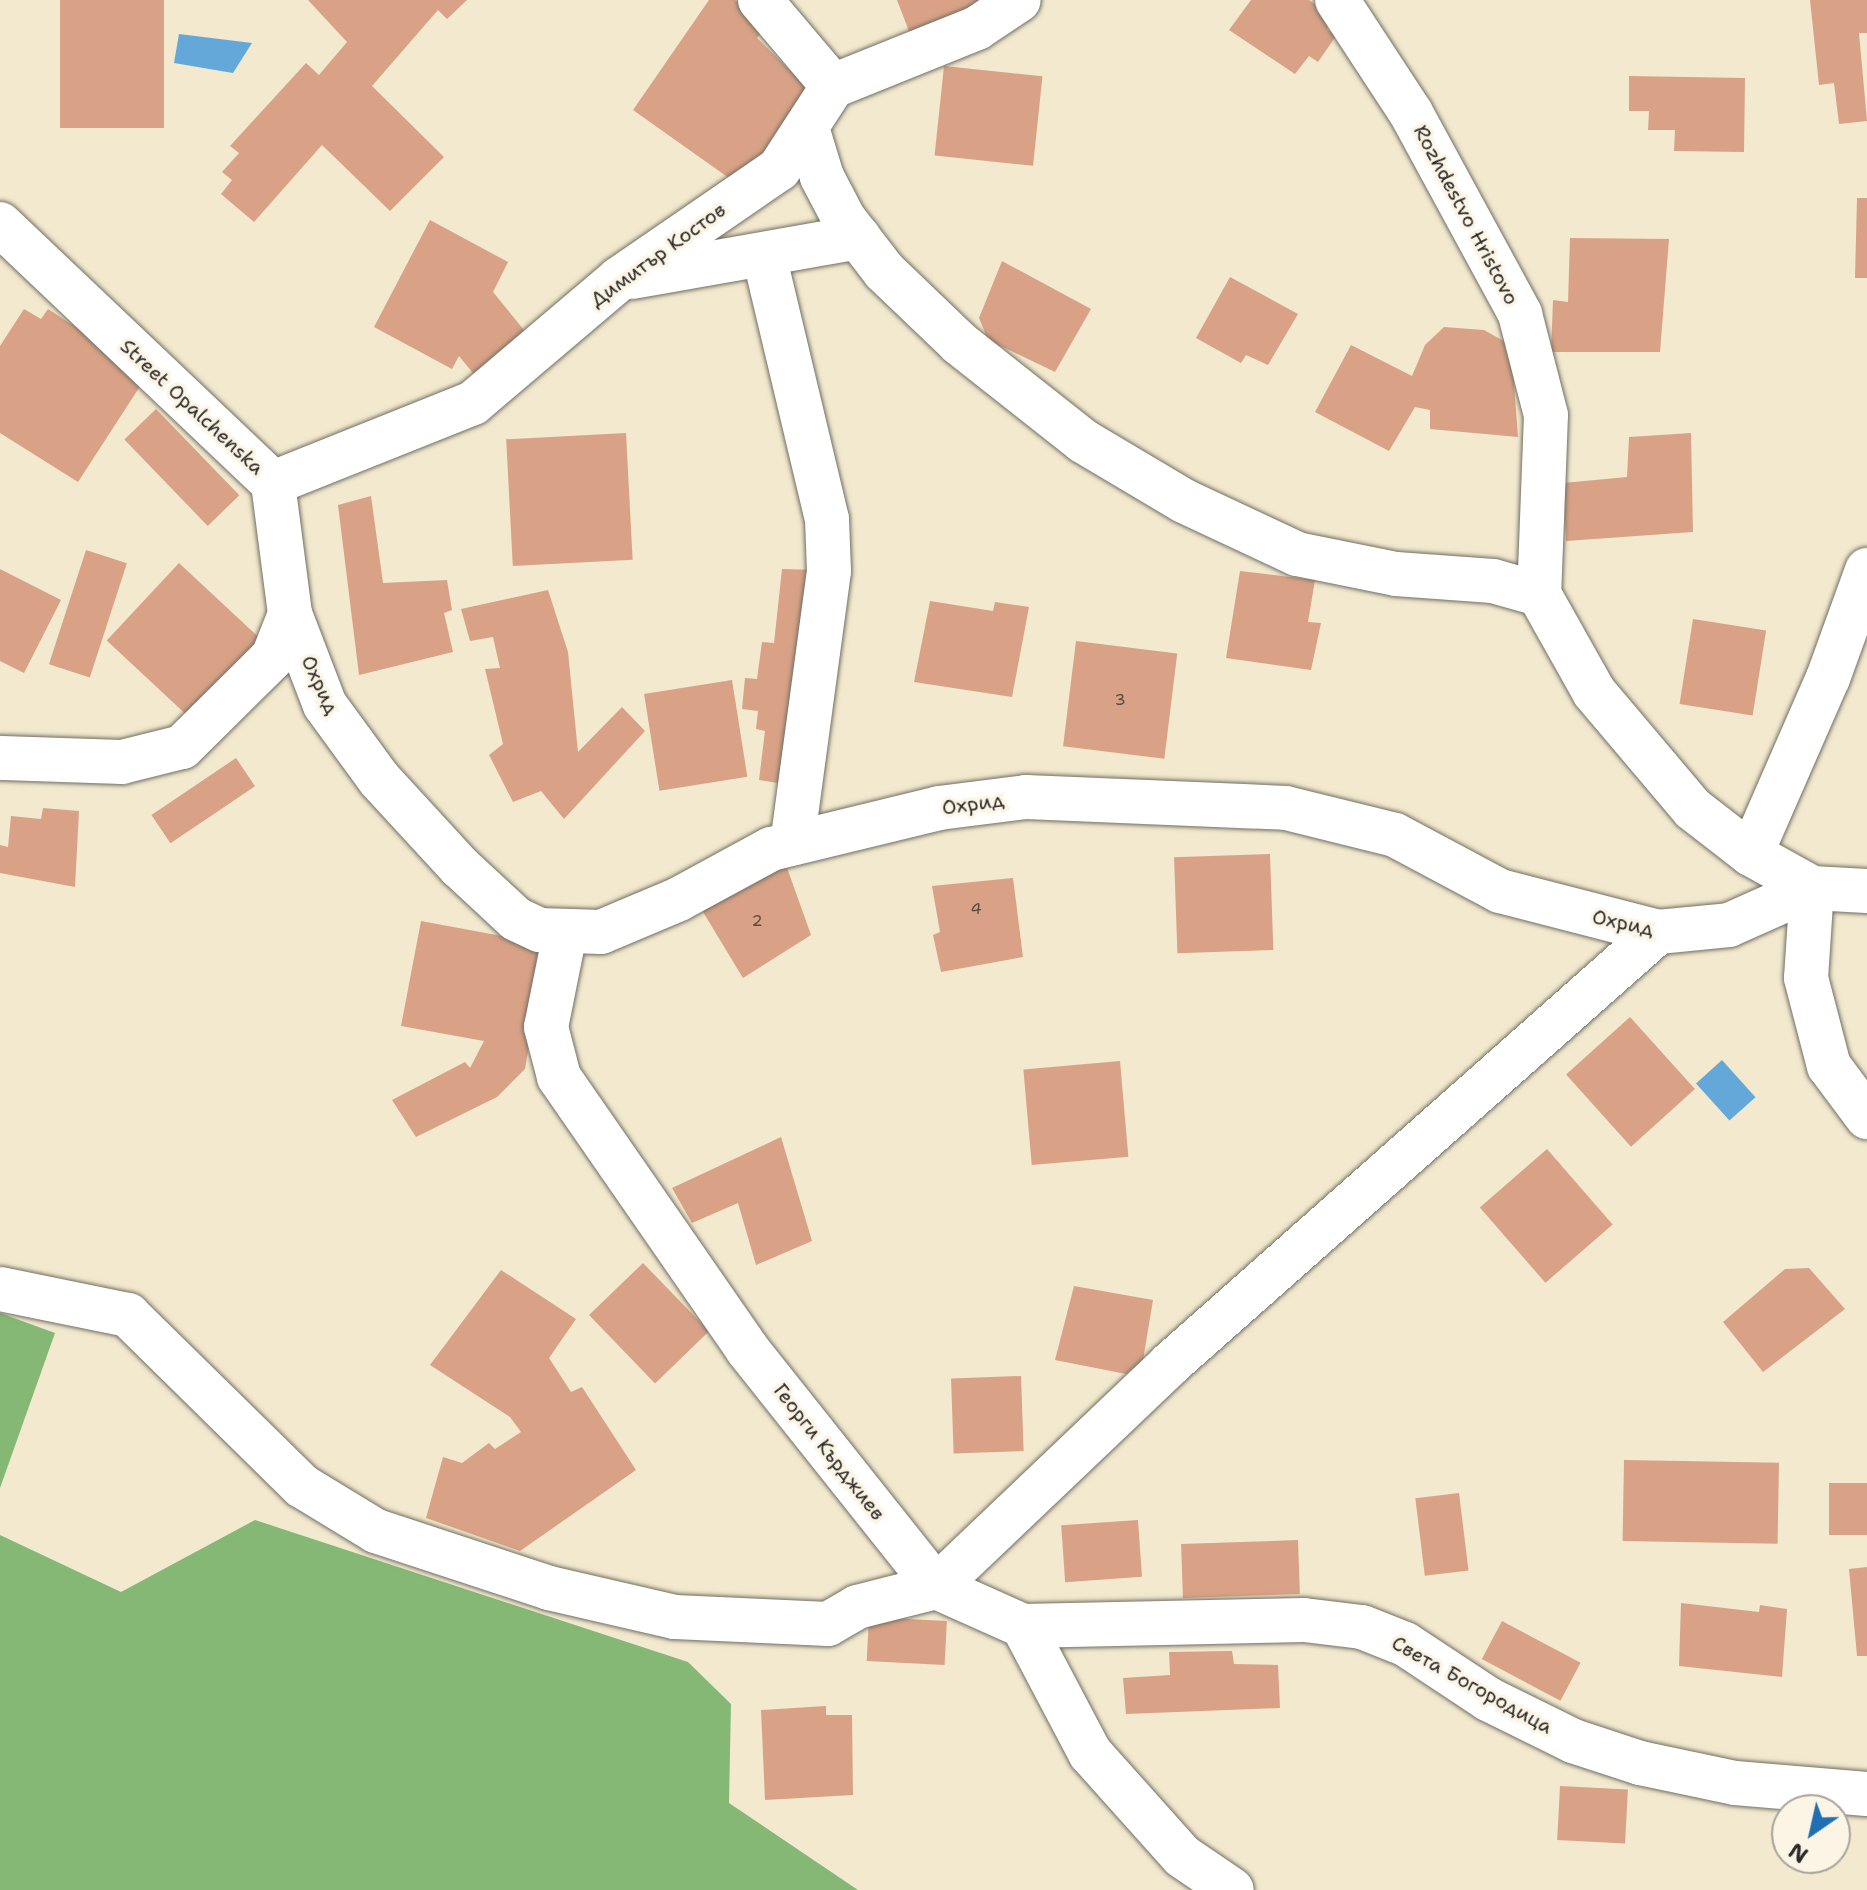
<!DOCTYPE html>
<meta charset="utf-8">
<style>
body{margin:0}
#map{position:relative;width:1867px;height:1890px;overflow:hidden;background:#f2e9ce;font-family:"Shantell Sans",sans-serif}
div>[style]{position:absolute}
.forest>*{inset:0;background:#84b874}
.water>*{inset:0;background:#64a8d9;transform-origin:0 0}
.building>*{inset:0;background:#d9a286;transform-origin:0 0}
.roads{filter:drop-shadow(0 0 2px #716e64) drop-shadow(0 0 2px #716e64)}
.minor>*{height:44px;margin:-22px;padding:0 22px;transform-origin:22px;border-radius:22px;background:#fff}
span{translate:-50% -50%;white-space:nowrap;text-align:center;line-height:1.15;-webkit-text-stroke:7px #fcf5e5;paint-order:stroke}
.number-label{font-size:16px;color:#564942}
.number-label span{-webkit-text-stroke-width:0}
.street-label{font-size:20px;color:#2b2b2b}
.north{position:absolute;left:1771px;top:1794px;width:80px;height:80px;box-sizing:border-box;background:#fcf5e5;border:2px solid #a8a49b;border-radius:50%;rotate:214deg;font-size:22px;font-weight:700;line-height:32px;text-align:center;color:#2b2b2b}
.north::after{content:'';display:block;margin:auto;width:28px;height:36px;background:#1f6fb2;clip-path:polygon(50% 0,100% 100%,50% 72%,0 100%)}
</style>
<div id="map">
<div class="forest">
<i style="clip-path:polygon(0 1313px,55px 1333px,0 1488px)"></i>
<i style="clip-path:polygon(255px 1520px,688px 1662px,731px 1704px,729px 1803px,858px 1890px,0 1890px,0 1535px,121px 1592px)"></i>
</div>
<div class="water">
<i style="clip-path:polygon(179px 34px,252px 43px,233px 73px,174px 63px)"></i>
<i style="left:1722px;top:1060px;width:50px;height:35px;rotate:48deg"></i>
</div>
<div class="building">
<i style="left:60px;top:0;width:104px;height:128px"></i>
<i style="clip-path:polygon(308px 0,467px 0,447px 19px,438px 10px,372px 86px,444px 157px,390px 211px,322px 145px,254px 222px,221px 194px,232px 180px,222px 172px,239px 153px,230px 146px,306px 63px,319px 75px,347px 42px)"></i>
<i style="clip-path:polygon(709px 0,735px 0,766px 26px,757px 38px,812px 92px,770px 160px,736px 183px,633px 110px)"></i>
<i style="clip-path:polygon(897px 0,994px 0,910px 34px)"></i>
<i style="clip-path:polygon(1251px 0,1309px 0,1334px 17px,1327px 29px,1336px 36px,1318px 62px,1309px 56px,1295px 74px,1229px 30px)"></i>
<i style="clip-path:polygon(1810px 0,1867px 0,1867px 33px,1859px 33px,1867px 121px,1839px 124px,1834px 83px,1819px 85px)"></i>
<i style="left:944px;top:66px;width:99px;height:90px;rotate:6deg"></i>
<i style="clip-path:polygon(1629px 76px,1745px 78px,1744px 152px,1674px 151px,1675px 130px,1648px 130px,1649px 111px,1629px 111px)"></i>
<i style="clip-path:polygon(1857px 198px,1867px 198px,1867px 278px,1855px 278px)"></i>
<i style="clip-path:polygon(430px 220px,508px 262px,493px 292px,537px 346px,485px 388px,459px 356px,452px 369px,374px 327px)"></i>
<i style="clip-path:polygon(1570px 238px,1669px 239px,1660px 352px,1551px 352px,1553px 300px,1568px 302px)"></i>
<i style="clip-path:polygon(1002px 261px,1091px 309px,1055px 372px,988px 340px,979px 318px)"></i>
<i style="clip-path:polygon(1230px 277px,1298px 314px,1268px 365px,1246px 355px,1241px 363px,1196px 338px)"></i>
<i style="clip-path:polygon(24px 309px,41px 319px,48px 309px,148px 374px,78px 482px,0 433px,0 346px)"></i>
<i style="clip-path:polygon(1444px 327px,1484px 330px,1511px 345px,1518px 437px,1430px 429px,1430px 410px,1415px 407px,1389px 451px,1315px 412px,1351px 345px,1412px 376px,1425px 345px)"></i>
<i style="left:156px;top:409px;width:120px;height:44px;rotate:46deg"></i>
<i style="left:626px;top:433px;width:127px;height:120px;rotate:87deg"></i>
<i style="clip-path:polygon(1691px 433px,1693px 532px,1566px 541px,1563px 483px,1627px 477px,1629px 437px)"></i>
<i style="clip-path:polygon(371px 496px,383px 583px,447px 580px,452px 610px,444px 613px,453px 652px,359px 675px,338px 505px)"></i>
<i style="left:86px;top:550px;width:43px;height:120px;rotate:18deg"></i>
<i style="left:179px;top:563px;width:110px;height:106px;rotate:43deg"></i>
<i style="clip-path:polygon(0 569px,61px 600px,24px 673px,0 661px)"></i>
<i style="clip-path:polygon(782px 569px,821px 570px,796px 786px,759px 780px,765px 731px,756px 729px,758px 711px,742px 709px,745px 678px,757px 679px,762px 642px,774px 643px)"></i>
<i style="clip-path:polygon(1240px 571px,1315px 580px,1308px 622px,1321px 623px,1311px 670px,1226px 658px)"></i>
<i style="clip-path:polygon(548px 590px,568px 652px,578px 752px,622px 707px,645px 731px,564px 819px,541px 791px,513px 802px,489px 755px,503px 744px,485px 669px,500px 668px,493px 637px,470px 641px,461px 609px)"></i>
<i style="clip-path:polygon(930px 601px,993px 611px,995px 602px,1029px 607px,1012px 697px,914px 682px)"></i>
<i style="left:1693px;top:619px;width:74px;height:86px;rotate:9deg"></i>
<i style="left:1076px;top:641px;width:102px;height:106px;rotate:7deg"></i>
<i style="left:732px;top:680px;width:98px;height:89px;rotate:81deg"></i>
<i style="left:236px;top:758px;width:34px;height:102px;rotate:56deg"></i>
<i style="clip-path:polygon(43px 808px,79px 811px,75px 887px,0 873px,0 845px,8px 847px,11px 816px,41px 819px)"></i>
<i style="left:1270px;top:854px;width:96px;height:96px;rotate:88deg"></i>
<i style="clip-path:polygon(786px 865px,811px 935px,743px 978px,700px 907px)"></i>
<i style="clip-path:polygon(1013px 878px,1023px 957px,941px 972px,933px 935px,940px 932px,932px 886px)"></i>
<i style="clip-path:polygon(421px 921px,546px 944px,525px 1069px,497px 1097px,416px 1137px,392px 1100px,465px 1062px,470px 1068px,484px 1041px,401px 1026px)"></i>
<i style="left:1630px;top:1017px;width:97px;height:86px;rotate:48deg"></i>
<i style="left:1120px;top:1061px;width:96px;height:97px;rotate:85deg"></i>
<i style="clip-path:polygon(781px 1137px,812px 1241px,756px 1265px,738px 1203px,692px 1223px,672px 1188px)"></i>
<i style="left:1547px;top:1149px;width:100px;height:89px;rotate:49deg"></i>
<i style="left:643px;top:1263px;width:95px;height:75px;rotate:46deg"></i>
<i style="clip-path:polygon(1809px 1268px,1845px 1309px,1763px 1372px,1723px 1322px,1785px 1269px)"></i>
<i style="clip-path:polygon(501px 1270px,576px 1319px,549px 1358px,571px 1392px,582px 1387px,636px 1470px,520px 1551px,426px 1518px,443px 1457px,462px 1463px,489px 1443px,495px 1449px,521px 1432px,510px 1417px,430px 1365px)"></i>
<i style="clip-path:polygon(1074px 1286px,1153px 1300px,1143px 1360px,1126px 1374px,1055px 1360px)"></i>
<i style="left:1021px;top:1376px;width:75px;height:70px;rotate:88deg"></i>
<i style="left:1624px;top:1460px;width:155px;height:81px;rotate:1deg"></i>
<i style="left:1867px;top:1483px;width:52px;height:38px;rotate:90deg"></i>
<i style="left:1459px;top:1493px;width:78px;height:44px;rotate:83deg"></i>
<i style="left:1138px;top:1520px;width:57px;height:77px;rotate:86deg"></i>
<i style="left:1298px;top:1540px;width:54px;height:117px;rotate:88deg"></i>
<i style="clip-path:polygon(1867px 1567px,1867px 1656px,1857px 1656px,1849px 1569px)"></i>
<i style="clip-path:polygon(1681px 1603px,1759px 1612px,1760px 1605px,1787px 1609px,1782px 1677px,1679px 1666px)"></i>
<i style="left:869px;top:1617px;width:78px;height:44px;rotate:3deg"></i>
<i style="left:1502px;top:1621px;width:89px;height:43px;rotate:28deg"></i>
<i style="clip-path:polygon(1232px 1651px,1234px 1664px,1278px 1665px,1280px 1708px,1126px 1714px,1123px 1678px,1170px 1675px,1169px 1652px)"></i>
<i style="clip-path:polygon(826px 1706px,826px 1715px,852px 1715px,853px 1795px,765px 1800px,761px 1710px)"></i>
<i style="left:1560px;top:1786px;width:68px;height:54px;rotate:3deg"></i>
</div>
<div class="roads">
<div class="minor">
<i style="left:760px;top:0;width:113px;rotate:49.7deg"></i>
<i style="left:1337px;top:0;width:135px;rotate:56.8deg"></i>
<i style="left:1411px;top:113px;width:229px;rotate:61.5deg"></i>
<i style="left:1520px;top:314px;width:104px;rotate:75.6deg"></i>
<i style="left:1546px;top:415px;width:179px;rotate:92.2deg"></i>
<i style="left:808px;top:131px;width:48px;rotate:73.1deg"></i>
<i style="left:822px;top:177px;width:47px;rotate:62.4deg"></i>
<i style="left:844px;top:219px;width:66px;rotate:52.4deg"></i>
<i style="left:884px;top:271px;width:104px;rotate:43.8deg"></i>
<i style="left:959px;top:343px;width:158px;rotate:38.3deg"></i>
<i style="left:1083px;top:441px;width:117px;rotate:30.7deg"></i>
<i style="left:1184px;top:501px;width:125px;rotate:25.1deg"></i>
<i style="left:1297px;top:554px;width:101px;rotate:11.4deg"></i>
<i style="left:1396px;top:574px;width:97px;rotate:4.1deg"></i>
<i style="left:1493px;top:581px;width:48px;rotate:15.8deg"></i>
<i style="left:1539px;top:594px;width:112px;rotate:60.7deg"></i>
<i style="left:1594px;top:692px;width:153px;rotate:49.8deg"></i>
<i style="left:1693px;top:809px;width:73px;rotate:37.8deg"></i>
<i style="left:1751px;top:854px;width:70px;rotate:29.1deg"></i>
<i style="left:1812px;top:888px;width:55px;rotate:3.1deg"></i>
<i style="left:0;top:224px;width:376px;rotate:43.5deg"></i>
<i style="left:273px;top:483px;width:132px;rotate:82.6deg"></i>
<i style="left:290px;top:614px;width:46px;rotate:111.6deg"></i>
<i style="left:273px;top:657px;width:128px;rotate:135.3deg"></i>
<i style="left:182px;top:747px;width:62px;rotate:166deg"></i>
<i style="left:122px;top:762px;width:122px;rotate:-178.1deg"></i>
<i style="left:764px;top:255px;width:271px;rotate:76.6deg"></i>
<i style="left:827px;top:519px;width:52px;rotate:87.8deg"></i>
<i style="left:829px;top:571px;width:275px;rotate:97.7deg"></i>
<i style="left:632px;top:277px;width:230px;rotate:-10deg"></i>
<i style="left:273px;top:483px;width:215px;rotate:-21.8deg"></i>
<i style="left:473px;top:403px;width:192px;rotate:-40.3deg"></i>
<i style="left:619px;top:279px;width:194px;rotate:-34.5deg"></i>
<i style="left:779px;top:169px;width:99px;rotate:-57deg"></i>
<i style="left:833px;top:86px;width:155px;rotate:-21.9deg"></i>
<i style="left:977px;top:28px;width:50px;rotate:-33.7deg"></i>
<i style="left:290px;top:614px;width:97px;rotate:69deg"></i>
<i style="left:325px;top:705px;width:92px;rotate:53.9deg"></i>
<i style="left:379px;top:779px;width:120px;rotate:47.4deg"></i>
<i style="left:460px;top:867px;width:76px;rotate:42.9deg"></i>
<i style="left:516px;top:919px;width:26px;rotate:25deg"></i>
<i style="left:540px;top:930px;width:61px;rotate:1.9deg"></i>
<i style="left:601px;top:932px;width:85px;rotate:-22.9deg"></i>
<i style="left:679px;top:899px;width:105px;rotate:-28.5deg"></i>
<i style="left:771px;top:849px;width:173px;rotate:-13.7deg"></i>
<i style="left:939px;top:808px;width:88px;rotate:-7.2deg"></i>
<i style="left:1026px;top:797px;width:260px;rotate:2.4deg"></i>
<i style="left:1286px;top:808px;width:112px;rotate:13.9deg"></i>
<i style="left:1395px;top:835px;width:119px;rotate:28.1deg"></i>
<i style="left:1500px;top:891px;width:163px;rotate:14.5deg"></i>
<i style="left:1658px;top:932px;width:71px;rotate:-5.6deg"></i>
<i style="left:1729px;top:925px;width:91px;rotate:-24deg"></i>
<i style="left:1751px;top:854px;width:192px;rotate:-66.4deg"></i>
<i style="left:1828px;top:678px;width:115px;rotate:-70.1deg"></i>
<i style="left:1812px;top:888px;width:90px;rotate:93.8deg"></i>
<i style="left:1806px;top:978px;width:91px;rotate:75.4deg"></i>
<i style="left:1829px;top:1066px;width:64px;rotate:53.3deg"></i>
<i style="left:565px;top:933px;width:96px;rotate:101.4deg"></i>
<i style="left:546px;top:1027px;width:52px;rotate:75.4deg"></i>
<i style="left:559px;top:1077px;width:331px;rotate:55.3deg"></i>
<i style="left:747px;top:1349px;width:304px;rotate:51.5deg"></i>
<i style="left:936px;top:1587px;width:95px;rotate:24.1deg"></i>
<i style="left:1023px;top:1626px;width:144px;rotate:62.2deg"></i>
<i style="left:1090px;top:1753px;width:138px;rotate:48.2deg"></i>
<i style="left:1182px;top:1856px;width:60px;rotate:34.2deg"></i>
<i style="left:0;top:1289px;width:131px;rotate:11.5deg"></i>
<i style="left:128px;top:1315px;width:244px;rotate:44.5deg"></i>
<i style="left:302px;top:1486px;width:87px;rotate:31.3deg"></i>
<i style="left:376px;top:1531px;width:182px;rotate:18.2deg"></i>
<i style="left:549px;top:1588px;width:129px;rotate:13deg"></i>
<i style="left:675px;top:1617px;width:153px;rotate:2.6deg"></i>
<i style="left:828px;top:1624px;width:34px;rotate:-30deg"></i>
<i style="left:857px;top:1607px;width:81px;rotate:-14.2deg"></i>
<i style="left:936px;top:1587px;width:323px;rotate:-43.6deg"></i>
<i style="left:1170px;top:1364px;width:652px;rotate:-41.52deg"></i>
<i style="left:1023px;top:1626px;width:281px;rotate:-1.2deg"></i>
<i style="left:1304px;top:1620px;width:58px;rotate:6.9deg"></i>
<i style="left:1362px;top:1627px;width:46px;rotate:21.6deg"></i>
<i style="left:1405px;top:1644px;width:100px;rotate:33.5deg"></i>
<i style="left:1488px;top:1699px;width:95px;rotate:26.3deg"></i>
<i style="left:1573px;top:1741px;width:71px;rotate:18.2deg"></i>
<i style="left:1640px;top:1763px;width:97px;rotate:11.9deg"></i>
<i style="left:1735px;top:1783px;width:132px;rotate:4.8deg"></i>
</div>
</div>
<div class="number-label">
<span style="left:1120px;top:700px">3</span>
<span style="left:976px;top:909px">4</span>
<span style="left:757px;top:921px">2</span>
</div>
<div class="street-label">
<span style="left:1466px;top:215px;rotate:62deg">Rozhdestvo Hristovo</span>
<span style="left:658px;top:255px;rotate:-36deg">Димитър Костов</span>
<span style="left:192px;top:407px;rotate:43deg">Street Opalchenska</span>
<span style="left:320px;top:685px;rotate:65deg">Охрид</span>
<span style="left:973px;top:804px;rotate:-8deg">Охрид</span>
<span style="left:1623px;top:923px;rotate:12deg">Охрид</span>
<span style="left:829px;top:1452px;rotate:52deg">Георги Кърджиев</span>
<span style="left:1472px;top:1685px;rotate:29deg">Света Богородица</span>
</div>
<div class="north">N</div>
</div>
